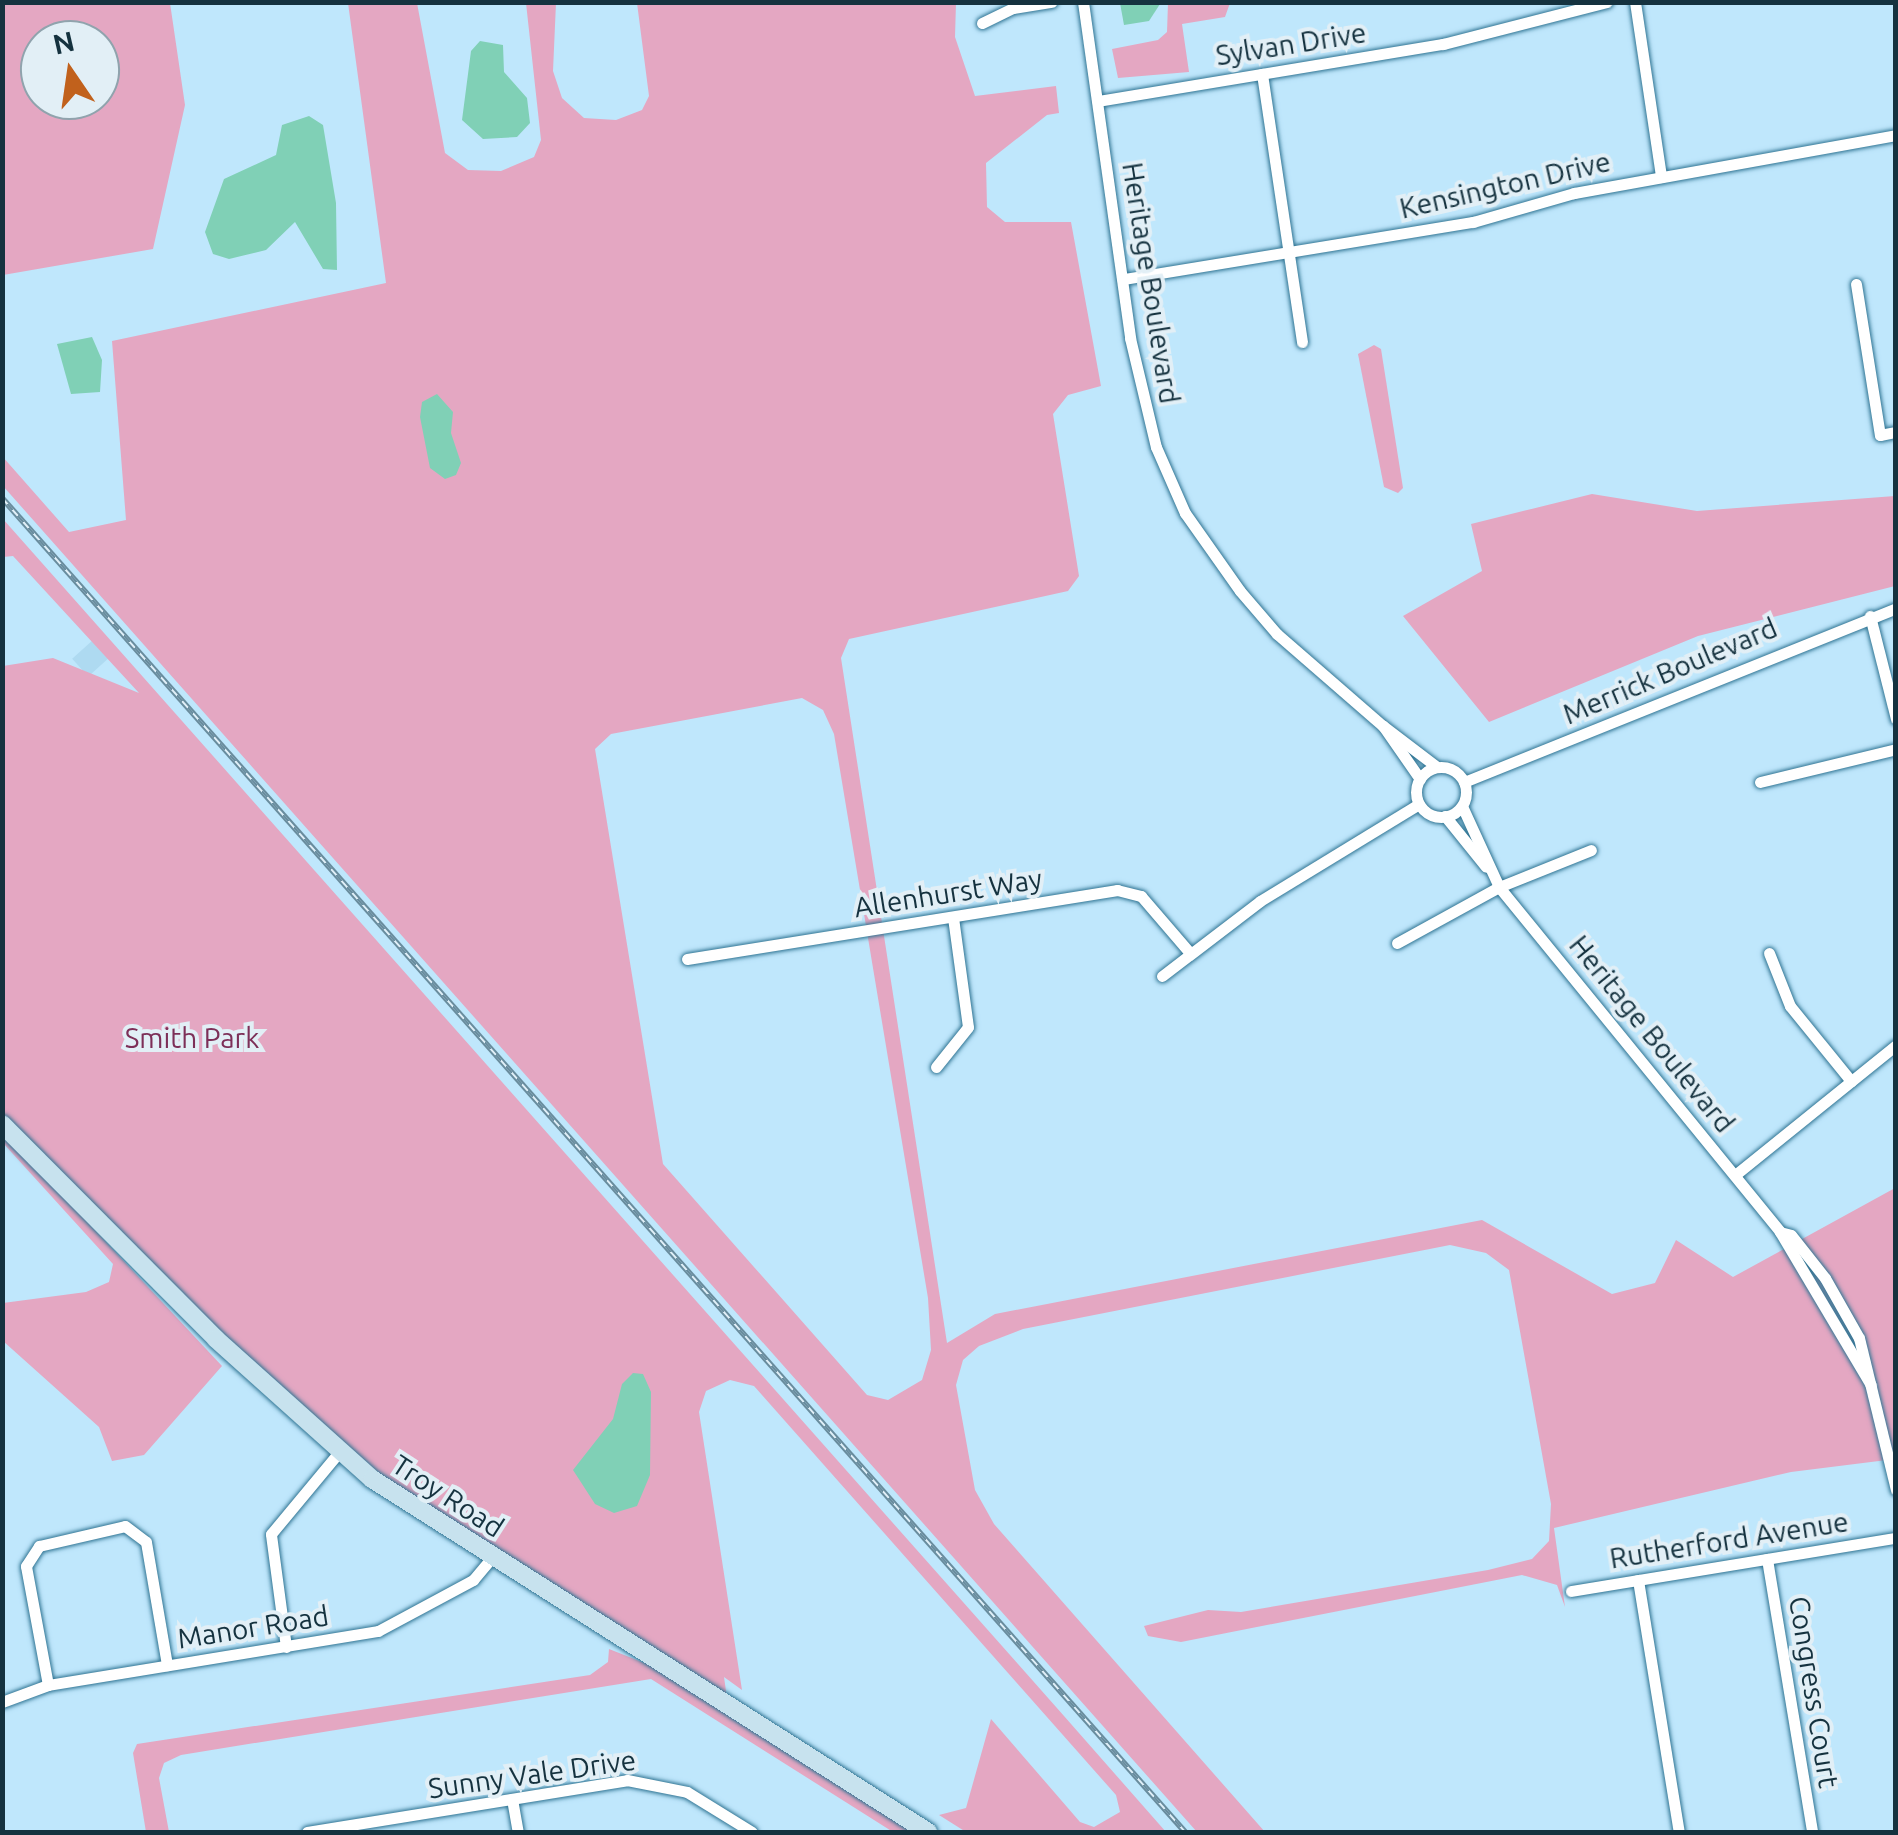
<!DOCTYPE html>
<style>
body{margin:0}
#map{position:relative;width:1898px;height:1835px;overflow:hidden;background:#bfe7fc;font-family:Ubuntu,sans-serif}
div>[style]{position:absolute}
.built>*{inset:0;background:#aedaf1;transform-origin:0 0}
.green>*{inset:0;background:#e4a7c2}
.water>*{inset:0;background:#80d0b6}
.roads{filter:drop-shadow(0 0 2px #2f7493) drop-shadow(0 0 2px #2f7493)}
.street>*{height:11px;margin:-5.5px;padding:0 5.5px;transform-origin:5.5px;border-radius:5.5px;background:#fff}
.street>.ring{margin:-5.5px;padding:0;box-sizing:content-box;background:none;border:11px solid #fff;border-radius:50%}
.secondary>*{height:18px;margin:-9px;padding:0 9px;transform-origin:9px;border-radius:9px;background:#c7e2ee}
.rail>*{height:6px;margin-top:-3px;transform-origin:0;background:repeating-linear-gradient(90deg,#e2eff6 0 8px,#698c9d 0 16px);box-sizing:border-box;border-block:2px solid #698c9d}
span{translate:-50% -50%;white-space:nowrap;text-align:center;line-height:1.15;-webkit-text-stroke:8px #e2eff6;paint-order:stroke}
.street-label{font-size:28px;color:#15323f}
.park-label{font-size:28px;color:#7d2f58}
.frame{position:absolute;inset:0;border:5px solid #15323f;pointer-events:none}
.north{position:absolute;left:20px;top:20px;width:100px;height:100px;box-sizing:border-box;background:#e2eff6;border:2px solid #90a3ad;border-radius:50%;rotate:347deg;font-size:28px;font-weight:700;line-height:40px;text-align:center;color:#15323f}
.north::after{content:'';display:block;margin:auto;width:35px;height:45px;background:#c1611c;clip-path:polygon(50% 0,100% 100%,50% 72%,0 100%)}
</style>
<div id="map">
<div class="built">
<i style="left:93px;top:640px;width:24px;height:28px;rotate:48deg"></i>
</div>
<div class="green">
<i style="clip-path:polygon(evenodd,2px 3px,170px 3px,185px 105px,153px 249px,3px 275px,2px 3px,40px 40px,100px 40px,100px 100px,40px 100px,40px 40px)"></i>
<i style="clip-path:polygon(evenodd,348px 3px,417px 3px,445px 153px,468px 170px,501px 171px,534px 157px,541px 140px,526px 3px,556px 3px,553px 71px,562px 98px,584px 118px,616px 120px,642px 110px,649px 96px,637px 3px,956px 3px,955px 37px,975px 96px,1056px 86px,1059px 113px,1047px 115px,986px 163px,987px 207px,1005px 222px,1071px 222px,1101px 386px,1068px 395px,1053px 414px,1079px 576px,1068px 591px,849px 639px,841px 658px,947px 1343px,995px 1314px,1482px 1220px,1612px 1294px,1655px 1283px,1676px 1240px,1733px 1277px,1895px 1188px,1895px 1459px,1791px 1472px,1554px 1528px,1565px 1607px,1557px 1585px,1522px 1575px,1181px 1642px,1148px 1636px,1144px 1626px,1208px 1610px,1241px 1612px,1488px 1570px,1532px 1559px,1549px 1541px,1551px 1504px,1509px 1270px,1486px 1253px,1450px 1245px,1023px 1329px,979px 1346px,963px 1360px,956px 1385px,975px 1490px,994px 1524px,1265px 1832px,1197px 1832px,3px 486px,2px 456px,69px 532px,126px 520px,112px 341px,386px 283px,348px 3px,802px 698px,823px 710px,834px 734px,928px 1298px,931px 1350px,922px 1380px,888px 1400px,867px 1395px,663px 1164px,595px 749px,611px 734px,802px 698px)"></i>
<i style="clip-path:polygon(1168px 3px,1230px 3px,1225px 17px,1182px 24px,1189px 72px,1118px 78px,1112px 49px,1158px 40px,1167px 32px)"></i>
<i style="clip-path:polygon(1374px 345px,1381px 349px,1403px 488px,1398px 493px,1384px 487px,1358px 354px)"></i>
<i style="clip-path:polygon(1592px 494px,1697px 511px,1895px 496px,1895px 586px,1698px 636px,1489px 722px,1403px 616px,1482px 571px,1471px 524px)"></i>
<i style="clip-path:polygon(3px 519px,1064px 1716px,1166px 1832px,966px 1832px,939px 1815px,966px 1808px,991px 1719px,1080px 1822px,1094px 1827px,1120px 1812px,1116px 1795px,754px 1386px,730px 1380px,706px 1391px,699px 1412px,742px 1690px,724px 1677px,727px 1698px,365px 1470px,167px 1288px,3px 1114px,3px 666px,53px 658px,139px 693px,13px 556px,3px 557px)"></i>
<i style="clip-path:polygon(3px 1132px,222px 1366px,144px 1455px,112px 1461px,99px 1427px,3px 1341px,3px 1303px,86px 1292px,109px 1282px,113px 1264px,3px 1143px)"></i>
<i style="clip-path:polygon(609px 1649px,657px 1668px,916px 1832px,893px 1832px,651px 1679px,181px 1755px,164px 1763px,159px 1778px,169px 1832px,146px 1832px,133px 1753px,137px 1744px,590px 1675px,608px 1662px)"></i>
</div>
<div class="water">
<i style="clip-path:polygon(1120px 3px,1160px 2px,1160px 4px,1149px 21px,1124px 25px)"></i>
<i style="clip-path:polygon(480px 41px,503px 45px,504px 72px,527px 98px,530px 123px,517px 137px,483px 139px,462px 120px,471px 51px)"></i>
<i style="clip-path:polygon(309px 116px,323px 125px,336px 203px,337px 270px,323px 269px,295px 222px,266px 250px,229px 259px,213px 254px,205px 232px,224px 179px,276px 155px,282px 125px)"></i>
<i style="clip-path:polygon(92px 337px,102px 360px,100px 392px,71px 394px,57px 344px)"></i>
<i style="clip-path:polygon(437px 394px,453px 412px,451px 433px,461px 463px,456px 475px,445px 479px,430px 468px,420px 417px,422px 402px)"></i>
<i style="clip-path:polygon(633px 1373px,643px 1374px,651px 1392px,650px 1475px,637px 1506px,614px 1513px,595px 1504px,573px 1470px,613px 1419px,622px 1384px)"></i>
</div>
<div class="roads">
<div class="street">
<i style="left:1083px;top:2px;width:339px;rotate:82deg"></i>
<i style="left:1130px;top:338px;width:112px;rotate:76.6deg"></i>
<i style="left:1156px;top:447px;width:72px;rotate:66.3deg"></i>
<i style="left:1185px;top:513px;width:95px;rotate:54.8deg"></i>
<i style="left:1240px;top:591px;width:57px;rotate:49.3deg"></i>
<i style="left:1277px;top:634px;width:140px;rotate:41deg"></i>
<i style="left:1635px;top:2px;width:177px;rotate:81.5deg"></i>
<i style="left:982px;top:23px;width:34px;rotate:-26deg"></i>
<i style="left:1013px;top:8px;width:39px;rotate:-9deg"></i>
<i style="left:1262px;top:74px;width:271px;rotate:81.5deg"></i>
<i style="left:1098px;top:101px;width:350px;rotate:-9.4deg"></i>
<i style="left:1443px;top:44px;width:169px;rotate:-14.4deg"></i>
<i style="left:1124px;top:279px;width:354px;rotate:-9.3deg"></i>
<i style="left:1473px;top:222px;width:105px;rotate:-16deg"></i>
<i style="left:1574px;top:193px;width:327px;rotate:-10.2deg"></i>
<i style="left:1856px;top:284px;width:153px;rotate:81deg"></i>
<i style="left:1880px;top:435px;width:16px;rotate:-11deg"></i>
<i style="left:1870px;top:616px;width:106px;rotate:75.8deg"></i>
<i class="ring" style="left:1416px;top:767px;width:39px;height:39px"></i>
<i style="left:1420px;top:779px;width:65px;rotate:-124.9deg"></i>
<i style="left:1383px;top:726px;width:68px;rotate:37.2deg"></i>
<i style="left:1464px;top:782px;width:466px;rotate:-21.9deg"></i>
<i style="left:1760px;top:782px;width:140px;rotate:-13.6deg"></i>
<i style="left:1462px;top:806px;width:89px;rotate:65.4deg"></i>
<i style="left:1499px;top:887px;width:445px;rotate:50.8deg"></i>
<i style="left:1780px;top:1232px;width:178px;rotate:59.3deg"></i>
<i style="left:1445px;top:816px;width:65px;rotate:51.2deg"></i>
<i style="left:1397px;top:943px;width:116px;rotate:-28.8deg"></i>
<i style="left:1499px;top:887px;width:99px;rotate:-21.9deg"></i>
<i style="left:1769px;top:953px;width:57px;rotate:68.4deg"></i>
<i style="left:1790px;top:1006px;width:97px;rotate:50.9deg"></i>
<i style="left:687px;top:959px;width:436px;rotate:-9.1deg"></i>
<i style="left:1117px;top:890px;width:25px;rotate:14deg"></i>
<i style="left:1141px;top:896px;width:75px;rotate:49.3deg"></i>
<i style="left:1162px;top:976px;width:123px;rotate:-37.4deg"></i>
<i style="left:1260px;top:901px;width:186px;rotate:-31.4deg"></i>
<i style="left:936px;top:1067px;width:51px;rotate:-51.3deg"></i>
<i style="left:968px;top:1027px;width:111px;rotate:-97.8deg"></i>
<i style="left:1735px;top:1175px;width:207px;rotate:-38.9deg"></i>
<i style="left:1780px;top:1232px;width:11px;rotate:15deg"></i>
<i style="left:1791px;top:1235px;width:55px;rotate:51.7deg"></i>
<i style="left:1825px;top:1278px;width:69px;rotate:60.5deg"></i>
<i style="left:1859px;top:1338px;width:156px;rotate:76.3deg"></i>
<i style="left:1767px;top:1559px;width:277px;rotate:80.6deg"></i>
<i style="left:1638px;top:1580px;width:255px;rotate:80.8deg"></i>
<i style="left:1571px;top:1591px;width:329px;rotate:-9.3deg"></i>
<i style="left:286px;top:1647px;width:114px;rotate:-97.6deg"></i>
<i style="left:271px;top:1534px;width:107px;rotate:-50.3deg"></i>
<i style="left:48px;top:1685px;width:121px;rotate:-100.5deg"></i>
<i style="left:26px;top:1566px;width:24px;rotate:-57deg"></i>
<i style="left:39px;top:1546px;width:88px;rotate:-13.1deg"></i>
<i style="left:125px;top:1526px;width:26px;rotate:37deg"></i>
<i style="left:146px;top:1542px;width:125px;rotate:80.3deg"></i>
<i style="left:2px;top:1702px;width:49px;rotate:-20.3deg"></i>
<i style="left:48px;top:1685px;width:334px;rotate:-9.3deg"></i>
<i style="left:378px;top:1631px;width:108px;rotate:-28.2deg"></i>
<i style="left:473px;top:1580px;width:30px;rotate:-50deg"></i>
<i style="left:512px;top:1799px;width:34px;rotate:80deg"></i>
<i style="left:307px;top:1832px;width:324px;rotate:-9.2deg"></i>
<i style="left:627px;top:1780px;width:61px;rotate:11.3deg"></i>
<i style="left:687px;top:1792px;width:76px;rotate:31.6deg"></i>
</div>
<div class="secondary">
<i style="left:2px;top:1124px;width:303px;rotate:45.1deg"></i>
<i style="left:216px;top:1339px;width:210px;rotate:41.9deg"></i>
<i style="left:372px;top:1479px;width:659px;rotate:32.41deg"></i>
</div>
</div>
<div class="rail">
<i style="left:2px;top:498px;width:1783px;rotate:48.43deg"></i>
</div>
<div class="street-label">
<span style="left:1291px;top:44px;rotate:-9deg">Sylvan Drive</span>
<span style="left:1505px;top:185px;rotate:-13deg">Kensington Drive</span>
<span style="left:1151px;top:283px;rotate:81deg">Heritage Boulevard</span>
<span style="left:1670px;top:671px;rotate:-23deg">Merrick Boulevard</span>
<span style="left:948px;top:893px;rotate:-9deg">Allenhurst Way</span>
<span style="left:1652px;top:1034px;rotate:51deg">Heritage Boulevard</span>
<span style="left:448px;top:1496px;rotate:33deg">Troy Road</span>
<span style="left:1729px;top:1540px;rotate:-9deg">Rutherford Avenue</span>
<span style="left:253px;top:1627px;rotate:-9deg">Manor Road</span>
<span style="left:1814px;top:1692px;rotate:81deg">Congress Court</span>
<span style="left:532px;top:1774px;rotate:-8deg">Sunny Vale Drive</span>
</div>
<div class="park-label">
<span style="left:192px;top:1038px">Smith Park</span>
</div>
<div class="frame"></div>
<div class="north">N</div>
</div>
